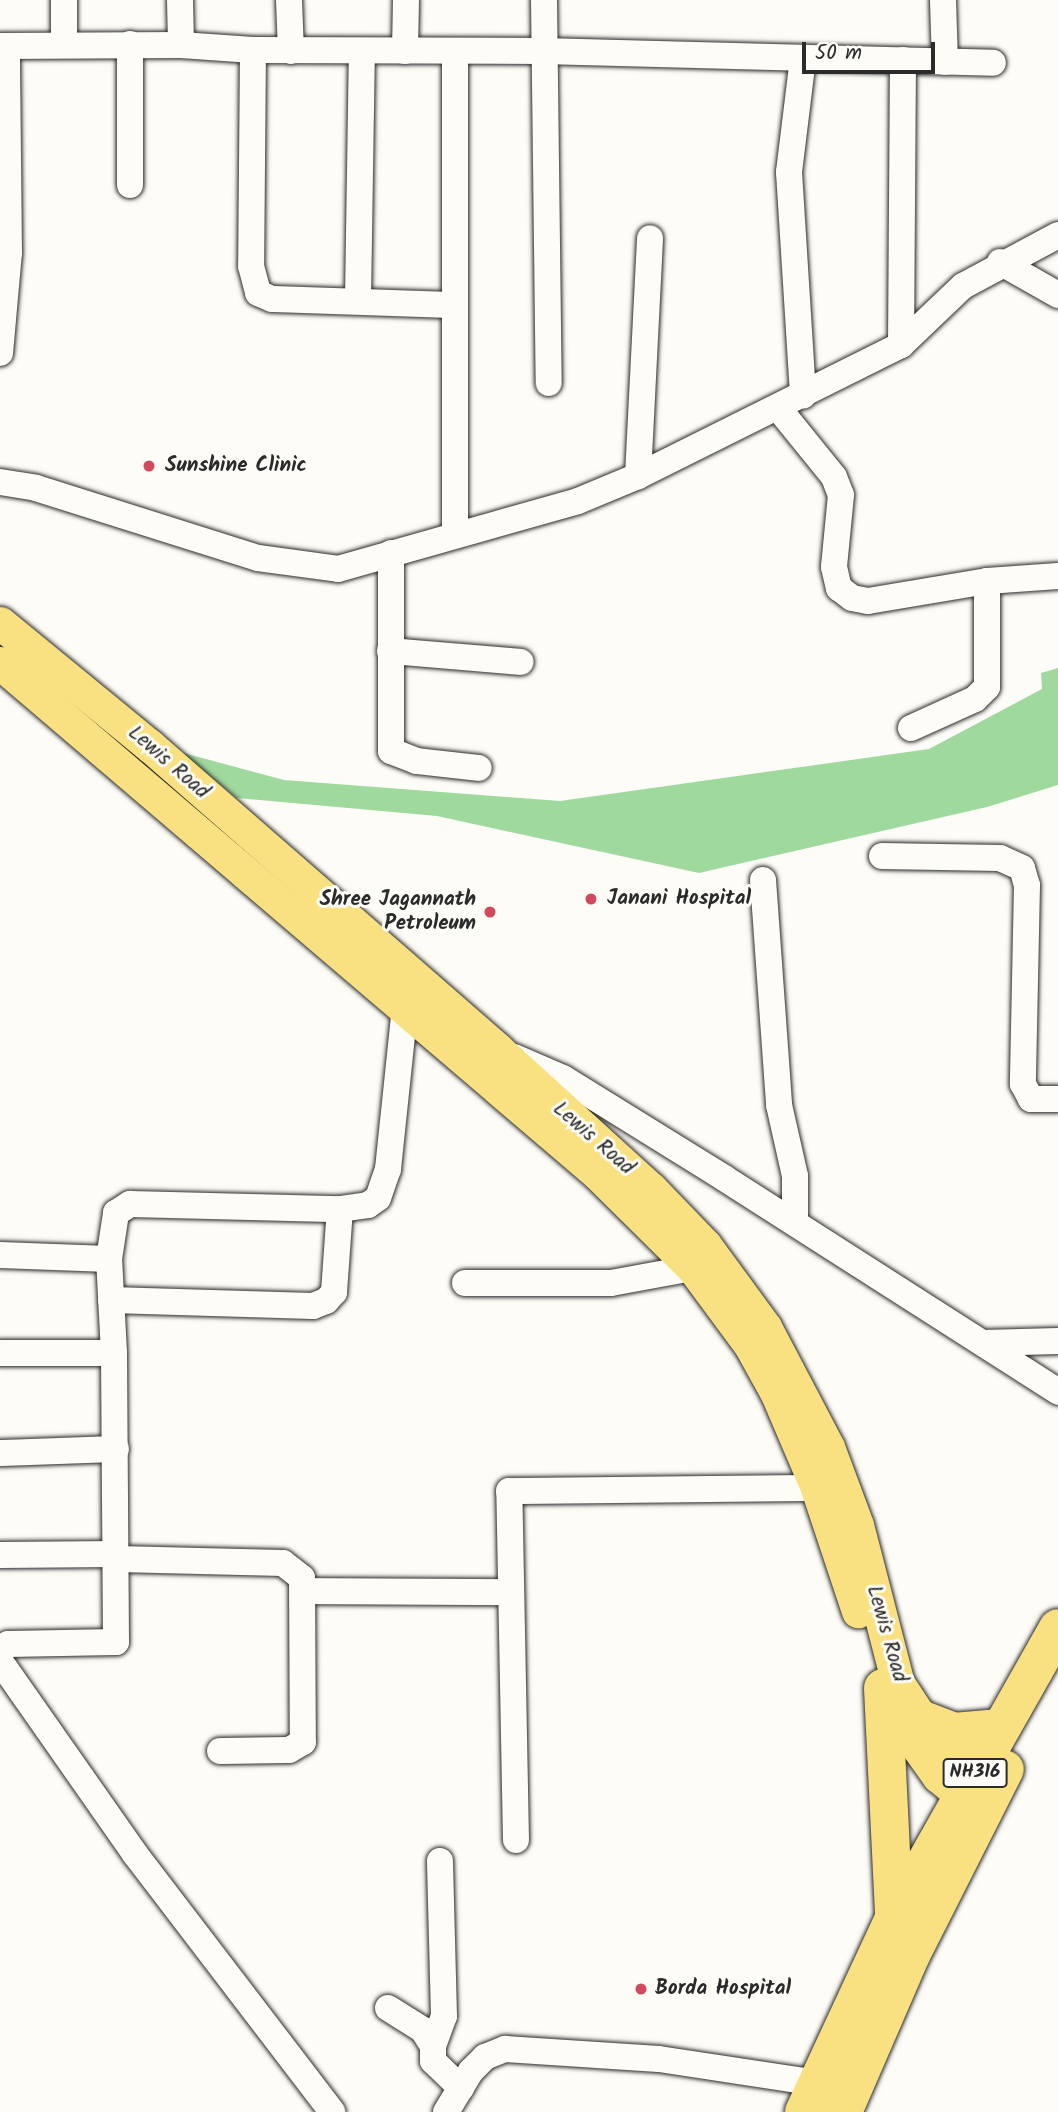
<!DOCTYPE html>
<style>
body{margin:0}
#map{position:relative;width:1058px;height:2112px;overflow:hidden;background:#fdfcf7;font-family:Kalam,sans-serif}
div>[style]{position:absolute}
.green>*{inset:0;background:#a0d99e}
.roads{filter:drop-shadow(0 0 2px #2b2b2b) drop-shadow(0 0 2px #2b2b2b)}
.minor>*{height:26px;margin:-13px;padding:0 13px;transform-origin:13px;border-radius:13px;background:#fdfcf7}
.major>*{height:33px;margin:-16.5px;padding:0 16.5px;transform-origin:16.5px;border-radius:16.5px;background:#f9e181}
.highway>*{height:38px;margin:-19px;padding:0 19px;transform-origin:19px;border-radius:19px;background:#f9e181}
.dots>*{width:19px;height:19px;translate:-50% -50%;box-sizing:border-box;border:4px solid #fdfcf7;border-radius:50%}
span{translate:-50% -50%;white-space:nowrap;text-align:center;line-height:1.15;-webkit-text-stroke:6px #fdfcf7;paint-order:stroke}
.shield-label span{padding:2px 5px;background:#fdfcf7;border:2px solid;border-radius:5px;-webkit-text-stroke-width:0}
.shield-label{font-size:19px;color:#2b2b2b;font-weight:700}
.poi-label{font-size:21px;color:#2b2b2b;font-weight:700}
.left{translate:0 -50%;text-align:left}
.right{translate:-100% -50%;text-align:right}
.street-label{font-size:21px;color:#2b2b2b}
.scale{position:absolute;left:802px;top:42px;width:133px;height:32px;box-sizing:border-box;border:4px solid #2b2b2b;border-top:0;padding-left:9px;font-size:21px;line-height:24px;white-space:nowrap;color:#2b2b2b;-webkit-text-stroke:5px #fdfcf7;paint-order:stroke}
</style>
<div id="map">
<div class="green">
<i style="clip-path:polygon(1058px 668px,1058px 785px,987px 807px,699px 873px,437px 816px,237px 798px,180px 752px,284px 780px,560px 801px,929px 749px,1042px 689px,1041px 673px)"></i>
</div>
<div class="roads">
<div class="minor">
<i style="left:64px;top:0;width:44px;rotate:90deg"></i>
<i style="left:180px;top:0;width:45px;rotate:88.7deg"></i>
<i style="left:289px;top:0;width:51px;rotate:87.8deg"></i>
<i style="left:544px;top:0;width:383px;rotate:89.3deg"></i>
<i style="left:943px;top:0;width:62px;rotate:88.2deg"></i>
<i style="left:130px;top:44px;width:141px;rotate:90deg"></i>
<i style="left:0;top:46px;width:181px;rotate:-0.3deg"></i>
<i style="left:181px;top:45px;width:72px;rotate:4deg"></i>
<i style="left:253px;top:50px;width:289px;rotate:0.2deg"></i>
<i style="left:542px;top:51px;width:451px;rotate:1.5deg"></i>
<i style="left:253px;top:50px;width:216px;rotate:90.5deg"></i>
<i style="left:251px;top:266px;width:28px;rotate:75deg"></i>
<i style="left:258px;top:293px;width:15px;rotate:23deg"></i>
<i style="left:272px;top:299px;width:181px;rotate:1.9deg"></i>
<i style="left:405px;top:51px;width:51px;rotate:-88.9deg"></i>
<i style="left:455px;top:51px;width:483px;rotate:90deg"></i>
<i style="left:803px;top:58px;width:115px;rotate:97deg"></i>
<i style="left:789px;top:172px;width:224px;rotate:86.4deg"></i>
<i style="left:1000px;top:262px;width:67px;rotate:29.6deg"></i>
<i style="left:358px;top:299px;width:248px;rotate:-89.1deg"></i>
<i style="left:901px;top:345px;width:285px;rotate:-89.6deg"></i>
<i style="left:0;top:353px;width:100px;rotate:-84.9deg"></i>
<i style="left:9px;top:253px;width:207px;rotate:-90.6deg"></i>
<i style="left:779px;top:409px;width:87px;rotate:51deg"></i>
<i style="left:834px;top:477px;width:19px;rotate:69deg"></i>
<i style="left:841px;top:495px;width:72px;rotate:95.6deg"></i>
<i style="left:834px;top:567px;width:22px;rotate:77deg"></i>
<i style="left:839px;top:588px;width:16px;rotate:38deg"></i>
<i style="left:852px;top:598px;width:16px;rotate:11deg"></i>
<i style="left:868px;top:601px;width:121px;rotate:-9.5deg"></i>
<i style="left:987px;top:581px;width:71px;rotate:-4deg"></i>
<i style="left:638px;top:476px;width:238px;rotate:-87.1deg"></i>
<i style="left:0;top:482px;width:36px;rotate:9deg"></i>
<i style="left:36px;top:488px;width:233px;rotate:17.5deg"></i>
<i style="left:258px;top:558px;width:81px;rotate:7.8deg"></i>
<i style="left:338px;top:569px;width:249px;rotate:-15.8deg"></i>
<i style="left:578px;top:501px;width:65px;rotate:-22.6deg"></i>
<i style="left:638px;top:476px;width:294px;rotate:-26.5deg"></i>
<i style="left:901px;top:345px;width:86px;rotate:-43.6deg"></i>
<i style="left:963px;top:286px;width:108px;rotate:-28.2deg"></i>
<i style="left:391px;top:553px;width:198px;rotate:90deg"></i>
<i style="left:391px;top:751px;width:28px;rotate:21deg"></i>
<i style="left:417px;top:761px;width:62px;rotate:6.4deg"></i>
<i style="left:390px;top:651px;width:131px;rotate:4.8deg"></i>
<i style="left:911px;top:728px;width:70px;rotate:-24.4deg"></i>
<i style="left:975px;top:699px;width:17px;rotate:-45deg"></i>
<i style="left:987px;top:687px;width:106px;rotate:-90deg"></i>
<i style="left:882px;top:856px;width:118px;rotate:1deg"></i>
<i style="left:1000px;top:858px;width:24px;rotate:24deg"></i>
<i style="left:1022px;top:868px;width:18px;rotate:74deg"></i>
<i style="left:1027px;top:885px;width:199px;rotate:91.2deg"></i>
<i style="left:1023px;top:1084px;width:17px;rotate:62deg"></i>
<i style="left:1031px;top:1099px;width:27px"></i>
<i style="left:763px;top:880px;width:226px;rotate:85.9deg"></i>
<i style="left:779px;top:1105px;width:73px;rotate:77.3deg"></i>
<i style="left:795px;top:1176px;width:46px;rotate:90deg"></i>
<i style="left:514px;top:1057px;width:53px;rotate:23.2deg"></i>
<i style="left:563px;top:1078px;width:190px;rotate:31.8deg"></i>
<i style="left:724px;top:1178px;width:397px;rotate:32.6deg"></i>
<i style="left:0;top:1255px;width:109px;rotate:2.1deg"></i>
<i style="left:465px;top:1283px;width:146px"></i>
<i style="left:611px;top:1283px;width:83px;rotate:-10.4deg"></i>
<i style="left:111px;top:1300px;width:202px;rotate:1.7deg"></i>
<i style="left:313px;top:1306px;width:14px;rotate:-21deg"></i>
<i style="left:326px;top:1301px;width:12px;rotate:-48deg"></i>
<i style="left:334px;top:1292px;width:83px;rotate:-85.9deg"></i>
<i style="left:983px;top:1343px;width:75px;rotate:-1.5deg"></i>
<i style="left:0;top:1353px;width:114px"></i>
<i style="left:0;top:1453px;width:116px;rotate:-2deg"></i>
<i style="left:0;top:1555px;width:116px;rotate:-0.5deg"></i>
<i style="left:117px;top:1559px;width:166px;rotate:1.4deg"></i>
<i style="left:283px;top:1563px;width:24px;rotate:38deg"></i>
<i style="left:302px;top:1578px;width:164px;rotate:89.7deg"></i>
<i style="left:303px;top:1742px;width:16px;rotate:150deg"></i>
<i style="left:289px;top:1750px;width:69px;rotate:179.2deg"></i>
<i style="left:304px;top:1591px;width:204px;rotate:0.3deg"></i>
<i style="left:0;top:1649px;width:9px;rotate:-32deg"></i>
<i style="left:8px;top:1644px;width:108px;rotate:-1.1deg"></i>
<i style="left:116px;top:1642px;width:289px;rotate:-90.4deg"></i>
<i style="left:114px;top:1353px;width:94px;rotate:-93deg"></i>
<i style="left:109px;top:1259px;width:47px;rotate:-81.3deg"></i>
<i style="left:116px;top:1213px;width:17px;rotate:-33deg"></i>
<i style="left:130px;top:1204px;width:210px;rotate:1.4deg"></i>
<i style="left:340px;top:1209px;width:28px;rotate:-8deg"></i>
<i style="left:368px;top:1205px;width:12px;rotate:-35deg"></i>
<i style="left:378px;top:1198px;width:31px;rotate:-71deg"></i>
<i style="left:388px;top:1169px;width:164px;rotate:-84deg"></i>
<i style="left:0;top:1661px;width:236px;rotate:55deg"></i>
<i style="left:135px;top:1854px;width:325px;rotate:52.6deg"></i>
<i style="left:516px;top:1840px;width:349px;rotate:-91.1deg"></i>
<i style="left:509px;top:1491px;width:308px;rotate:-0.6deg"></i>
<i style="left:388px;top:2008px;width:41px;rotate:32.2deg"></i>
<i style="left:423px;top:2030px;width:19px;rotate:58deg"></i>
<i style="left:433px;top:2046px;width:15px;rotate:90deg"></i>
<i style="left:433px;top:2061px;width:39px;rotate:44deg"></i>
<i style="left:433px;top:2046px;width:32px;rotate:-70deg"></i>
<i style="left:444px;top:2016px;width:155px;rotate:-91.5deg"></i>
<i style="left:446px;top:2112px;width:48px;rotate:-58.6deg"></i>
<i style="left:471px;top:2071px;width:20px;rotate:-45deg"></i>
<i style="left:485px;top:2057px;width:22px;rotate:-22deg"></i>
<i style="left:505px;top:2049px;width:154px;rotate:3.7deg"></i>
<i style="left:659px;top:2059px;width:161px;rotate:8.6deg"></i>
</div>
<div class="major">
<i style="left:0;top:623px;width:194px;rotate:39.4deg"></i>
<i style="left:150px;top:746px;width:461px;rotate:41.1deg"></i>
<i style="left:497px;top:1049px;width:208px;rotate:42.3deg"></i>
<i style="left:651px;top:1189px;width:78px;rotate:46deg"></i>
<i style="left:705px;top:1245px;width:102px;rotate:53.8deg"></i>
<i style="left:765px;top:1327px;width:136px;rotate:62.3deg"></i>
<i style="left:828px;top:1447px;width:83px;rotate:69.6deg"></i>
<i style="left:857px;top:1525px;width:163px;rotate:75.5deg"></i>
<i style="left:898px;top:1683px;width:66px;rotate:56.8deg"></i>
<i style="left:934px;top:1738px;width:54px;rotate:44.3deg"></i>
<i style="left:973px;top:1776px;width:26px;rotate:29deg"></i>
<i style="left:0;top:663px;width:785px;rotate:40.51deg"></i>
<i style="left:597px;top:1173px;width:135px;rotate:44.7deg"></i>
<i style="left:693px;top:1268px;width:96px;rotate:53.5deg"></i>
<i style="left:750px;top:1345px;width:56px;rotate:61.1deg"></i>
<i style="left:777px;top:1394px;width:102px;rotate:66.9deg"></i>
<i style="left:817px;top:1488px;width:130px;rotate:71.6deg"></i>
<i style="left:911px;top:1738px;width:47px;rotate:54.6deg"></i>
<i style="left:938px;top:1776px;width:57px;rotate:39.3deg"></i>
</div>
<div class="highway">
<i style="left:883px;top:1688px;width:228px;rotate:87.2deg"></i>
<i style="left:918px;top:1718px;width:39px;rotate:21deg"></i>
<i style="left:954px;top:1732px;width:46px;rotate:-5deg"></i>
<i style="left:804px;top:2112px;width:214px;rotate:-65.1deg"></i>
<i style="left:894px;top:1918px;width:333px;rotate:-60.5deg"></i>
<i style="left:843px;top:2112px;width:171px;rotate:-66.6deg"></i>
<i style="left:911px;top:1955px;width:208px;rotate:-63.2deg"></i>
</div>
</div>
<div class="dots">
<i style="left:149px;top:466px;background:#d1495b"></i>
<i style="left:591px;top:899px;background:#d1495b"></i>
<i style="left:490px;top:912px;background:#d1495b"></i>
<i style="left:641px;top:1989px;background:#d1495b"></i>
</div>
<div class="shield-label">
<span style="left:975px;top:1773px">NH316</span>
</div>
<div class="poi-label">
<span class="left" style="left:165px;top:466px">Sunshine Clinic</span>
<span class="left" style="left:607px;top:899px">Janani Hospital</span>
<span class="right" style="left:476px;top:912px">Shree Jagannath<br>Petroleum</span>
<span class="left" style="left:655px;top:1989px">Borda Hospital</span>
</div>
<div class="street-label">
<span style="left:168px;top:763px;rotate:41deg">Lewis Road</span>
<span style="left:593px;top:1139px;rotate:41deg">Lewis Road</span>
<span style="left:886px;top:1634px;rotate:74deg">Lewis Road</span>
</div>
<div class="scale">50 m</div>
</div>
